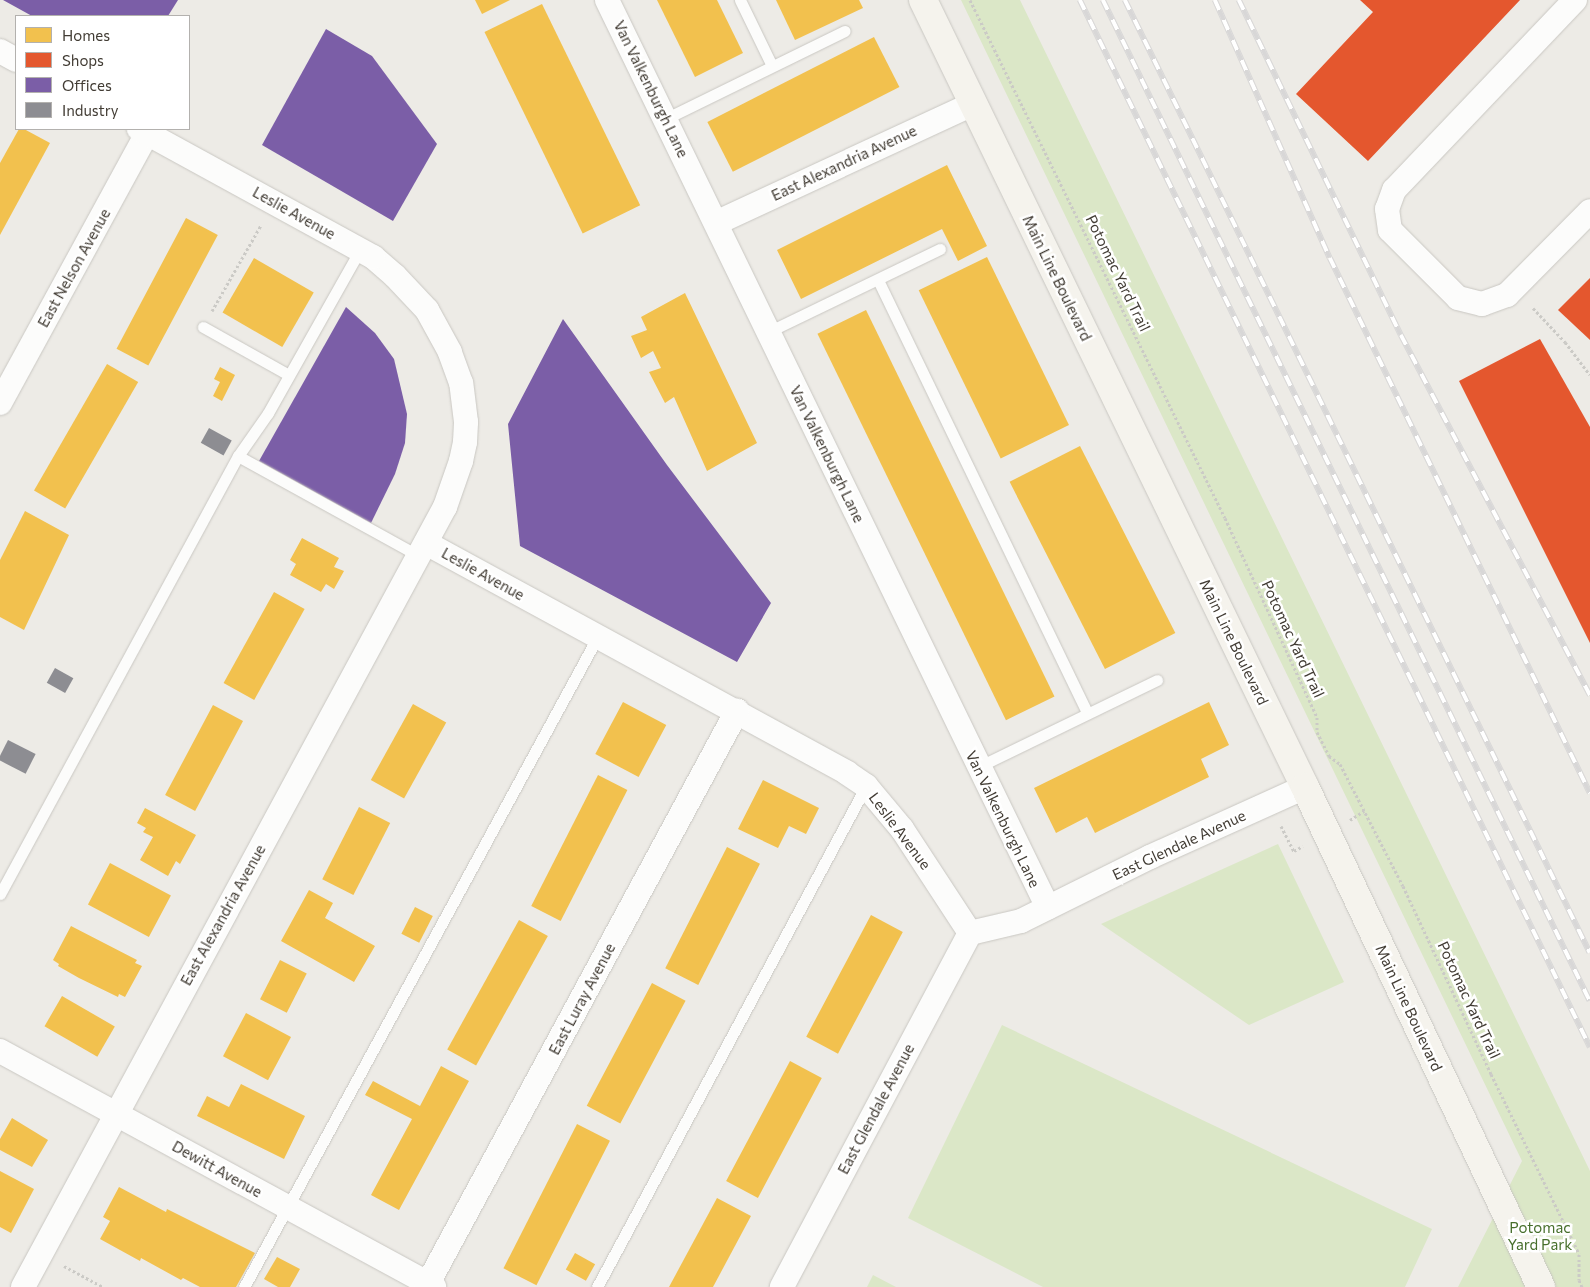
<!DOCTYPE html>
<style>
body{margin:0}
#map{position:relative;width:1590px;height:1287px;overflow:hidden;background:#edebe6;font-family:Commissioner,sans-serif}
div>[style]{position:absolute}
.green>*{inset:0;background:#dbe7c7}
.homes>*{inset:0;background:#f2c14e;transform-origin:0 0}
.shops>*{inset:0;background:#e4572e}
.offices>*{inset:0;background:#7b5ea7}
.industry>*{inset:0;background:#8d8d92;transform-origin:0 0}
.path>*{height:3px;margin-top:-1.5px;transform-origin:0;background:repeating-linear-gradient(90deg,#cbcac6 0 2.5px,transparent 0 5px)}
.roads{filter:drop-shadow(0 0 1px #c9c7c2) drop-shadow(0 0 1px #c9c7c2)}
.lane>*{height:11px;margin:-5.5px;padding:0 5.5px;transform-origin:5.5px;border-radius:5.5px;background:#fcfcfb}
.street>*{height:24px;margin:-12px;padding:0 12px;transform-origin:12px;border-radius:12px;background:#fcfcfb}
.secondary>*{height:28px;margin:-14px;padding:0 14px;transform-origin:14px;border-radius:14px;background:#f5f3ed}
.rail>*{height:5.5px;margin-top:-2.75px;transform-origin:0;background:repeating-linear-gradient(90deg,#fff 0 11px,#d8d7d7 0 22px);box-sizing:border-box;border-block:1px solid #d8d7d7}
span{translate:-50% -50%;white-space:nowrap;text-align:center;line-height:1.15;-webkit-text-stroke:5px #fff;paint-order:stroke}
.street-label{font-size:15px;color:#423c34}
.park-label{font-size:15px;color:#476f2c}
.legend{position:absolute;left:15px;top:15px;width:175px;height:115px;box-sizing:border-box;background:#fff;border:1px solid #b3b1ae;margin:0;padding:6px 9px;list-style:none;font-size:15px;color:#423c34}
.legend li{display:flex;align-items:center;gap:10px;height:25px}
.legend b{width:25px;border:1px solid #b3b1ae}
</style>
<div id="map">
<div class="green">
<i style="clip-path:polygon(961px 0,1020px 0,1590px 1171px,1590px 1287px,1458px 1287px,1522px 1161px)"></i>
<i style="clip-path:polygon(1278px 844px,1344px 982px,1249px 1025px,1101px 924px)"></i>
<i style="clip-path:polygon(1002px 1025px,1432px 1229px,1405px 1287px,1043px 1287px,908px 1218px)"></i>
<i style="clip-path:polygon(873px 1275px,896px 1287px,867px 1287px)"></i>
</div>
<div class="homes">
<i style="clip-path:polygon(475px 0,510px 0,482px 14px)"></i>
<i style="clip-path:polygon(657px 0,717px 0,743px 53px,695px 77px)"></i>
<i style="clip-path:polygon(776px 0,859px 0,863px 8px,795px 40px)"></i>
<i style="left:542px;top:4px;width:224px;height:64px;rotate:64deg"></i>
<i style="left:874px;top:37px;width:56px;height:187px;rotate:63deg"></i>
<i style="clip-path:polygon(19px 129px,24px 129px,50px 143px,0 235px,0 163px)"></i>
<i style="clip-path:polygon(947px 165px,987px 246px,958px 261px,942px 229px,801px 299px,777px 250px)"></i>
<i style="left:186px;top:218px;width:36px;height:148px;rotate:28deg"></i>
<i style="left:987px;top:257px;width:187px;height:76px;rotate:64deg"></i>
<i style="left:254px;top:258px;width:69px;height:63px;rotate:30deg"></i>
<i style="clip-path:polygon(685px 293px,757px 443px,707px 471px,674px 397px,665px 403px,649px 372px,661px 368px,653px 351px,641px 358px,631px 336px,647px 330px,641px 317px)"></i>
<i style="left:866px;top:310px;width:430px;height:54px;rotate:64deg"></i>
<i style="left:107px;top:364px;width:36px;height:146px;rotate:30deg"></i>
<i style="clip-path:polygon(220px 367px,235px 375px,222px 401px,213px 396px,220px 382px,214px 379px)"></i>
<i style="left:1080px;top:446px;width:210px;height:79px;rotate:63deg"></i>
<i style="clip-path:polygon(25px 511px,69px 535px,24px 630px,0 617px,0 560px)"></i>
<i style="clip-path:polygon(302px 538px,339px 558px,334px 567px,344px 571px,334px 589px,326px 584px,321px 592px,290px 575px,296px 564px,290px 560px)"></i>
<i style="left:274px;top:592px;width:35px;height:104px;rotate:29deg"></i>
<i style="left:623px;top:702px;width:49px;height:59px;rotate:28deg"></i>
<i style="clip-path:polygon(1209px 702px,1229px 745px,1201px 759px,1209px 777px,1095px 833px,1087px 817px,1056px 833px,1034px 788px)"></i>
<i style="left:413px;top:704px;width:38px;height:87px;rotate:29deg"></i>
<i style="left:213px;top:705px;width:34px;height:102px;rotate:28deg"></i>
<i style="left:598px;top:775px;width:33px;height:147px;rotate:27deg"></i>
<i style="clip-path:polygon(763px 780px,819px 808px,806px 834px,789px 826px,778px 848px,738px 829px)"></i>
<i style="left:359px;top:807px;width:35px;height:81px;rotate:27deg"></i>
<i style="clip-path:polygon(145px 808px,196px 835px,180px 864px,176px 861px,168px 876px,140px 860px,153px 837px,143px 832px,146px 828px,137px 823px)"></i>
<i style="left:727px;top:847px;width:37px;height:136px;rotate:27deg"></i>
<i style="left:110px;top:863px;width:69px;height:47px;rotate:28deg"></i>
<i style="clip-path:polygon(309px 890px,333px 903px,325px 918px,375px 946px,354px 982px,281px 941px)"></i>
<i style="left:415px;top:907px;width:20px;height:30px;rotate:27deg"></i>
<i style="left:871px;top:915px;width:36px;height:138px;rotate:28deg"></i>
<i style="left:519px;top:920px;width:33px;height:148px;rotate:29deg"></i>
<i style="clip-path:polygon(71px 926px,137px 960px,135px 963px,142px 966px,125px 997px,119px 994px,118px 997px,79px 978px,58px 966px,59px 964px,53px 960px)"></i>
<i style="left:280px;top:960px;width:30px;height:44px;rotate:27deg"></i>
<i style="left:652px;top:983px;width:38px;height:139px;rotate:28deg"></i>
<i style="left:62px;top:996px;width:61px;height:35px;rotate:30deg"></i>
<i style="left:246px;top:1013px;width:51px;height:49px;rotate:28deg"></i>
<i style="left:790px;top:1061px;width:36px;height:136px;rotate:28deg"></i>
<i style="clip-path:polygon(441px 1066px,469px 1081px,399px 1210px,371px 1195px,412px 1119px,365px 1095px,373px 1081px,420px 1106px)"></i>
<i style="clip-path:polygon(241px 1084px,305px 1116px,284px 1159px,197px 1116px,207px 1096px,229px 1107px)"></i>
<i style="clip-path:polygon(12px 1118px,48px 1140px,32px 1167px,0 1150px,0 1139px)"></i>
<i style="left:577px;top:1124px;width:37px;height:162px;rotate:27deg"></i>
<i style="clip-path:polygon(0 1171px,34px 1189px,11px 1233px,0 1227px)"></i>
<i style="clip-path:polygon(119px 1187px,166px 1212px,167px 1209px,255px 1253px,236px 1287px,200px 1287px,183px 1278px,181px 1280px,141px 1258px,140px 1261px,100px 1239px,110px 1221px,103px 1217px)"></i>
<i style="clip-path:polygon(717px 1198px,751px 1216px,713px 1287px,669px 1287px)"></i>
<i style="left:575px;top:1253px;width:23px;height:19px;rotate:29deg"></i>
<i style="clip-path:polygon(277px 1257px,300px 1269px,290px 1287px,278px 1287px,264px 1279px)"></i>
</div>
<div class="shops">
<i style="clip-path:polygon(1360px 0,1520px 0,1368px 161px,1296px 94px,1373px 12px)"></i>
<i style="clip-path:polygon(1590px 278px,1590px 340px,1558px 310px)"></i>
<i style="clip-path:polygon(1540px 339px,1590px 427px,1590px 643px,1459px 381px)"></i>
</div>
<div class="offices">
<i style="clip-path:polygon(3px 0,178px 0,168px 16px,32px 16px)"></i>
<i style="clip-path:polygon(326px 29px,372px 56px,437px 144px,393px 221px,262px 145px)"></i>
<i style="clip-path:polygon(346px 307px,375px 333px,394px 359px,407px 414px,405px 443px,395px 474px,371px 523px,259px 461px)"></i>
<i style="clip-path:polygon(563px 319px,667px 465px,771px 603px,737px 662px,520px 546px,508px 424px)"></i>
</div>
<div class="industry">
<i style="left:209px;top:428px;width:26px;height:17px;rotate:29deg"></i>
<i style="left:55px;top:668px;width:21px;height:17px;rotate:29deg"></i>
<i style="left:8px;top:740px;width:31px;height:22px;rotate:27deg"></i>
</div>
<div class="path">
<i style="left:970px;top:0;width:577px;rotate:63.79deg"></i>
<i style="left:1225px;top:518px;width:219px;rotate:65.2deg"></i>
<i style="left:1317px;top:717px;width:15px;rotate:90deg"></i>
<i style="left:1317px;top:732px;width:27px;rotate:63deg"></i>
<i style="left:1329px;top:756px;width:14px;rotate:36deg"></i>
<i style="left:1340px;top:764px;width:137px;rotate:62.7deg"></i>
<i style="left:1403px;top:886px;width:208px;rotate:64.9deg"></i>
<i style="left:1491px;top:1074px;width:200px;rotate:63.9deg"></i>
<i style="left:1579px;top:1254px;width:26px;rotate:90deg"></i>
<i style="left:1579px;top:1280px;width:8px;rotate:67deg"></i>
<i style="left:1533px;top:308px;width:47px;rotate:46.7deg"></i>
<i style="left:1565px;top:342px;width:41px;rotate:52.9deg"></i>
<i style="left:212px;top:311px;width:99px;rotate:-60.3deg"></i>
<i style="left:1350px;top:820px;width:17px;rotate:-33deg"></i>
<i style="left:1281px;top:826px;width:28px;rotate:63deg"></i>
<i style="left:1294px;top:851px;width:10px;rotate:-29deg"></i>
<i style="left:64px;top:1266px;width:44px;rotate:28.3deg"></i>
</div>
<div class="roads">
<div class="lane">
<i style="left:740px;top:0;width:73px;rotate:64.1deg"></i>
<i style="left:665px;top:119px;width:200px;rotate:-26.1deg"></i>
<i style="left:878px;top:280px;width:480px;rotate:64.2deg"></i>
<i style="left:203px;top:327px;width:98px;rotate:29.2deg"></i>
<i style="left:768px;top:332px;width:191px;rotate:-25.8deg"></i>
<i style="left:238px;top:456px;width:207px;rotate:28.9deg"></i>
<i style="left:978px;top:767px;width:199px;rotate:-25.9deg"></i>
<i style="left:0;top:894px;width:498px;rotate:-61.5deg"></i>
<i style="left:238px;top:456px;width:52px;rotate:-55.1deg"></i>
<i style="left:268px;top:413px;width:187px;rotate:-60.6deg"></i>
<i style="left:244px;top:1287px;width:741px;rotate:-61.46deg"></i>
<i style="left:597px;top:1287px;width:569px;rotate:-61.77deg"></i>
</div>
<div class="street">
<i style="left:607px;top:0;width:1009px;rotate:64.09deg"></i>
<i style="left:1575px;top:0;width:262px;rotate:133.6deg"></i>
<i style="left:1394px;top:190px;width:20px;rotate:110deg"></i>
<i style="left:1387px;top:209px;width:21px;rotate:82deg"></i>
<i style="left:1390px;top:230px;width:96px;rotate:45deg"></i>
<i style="left:1458px;top:298px;width:25px;rotate:14deg"></i>
<i style="left:1482px;top:304px;width:27px;rotate:-20deg"></i>
<i style="left:1507px;top:295px;width:118px;rotate:-45.3deg"></i>
<i style="left:0;top:51px;width:18px;rotate:29deg"></i>
<i style="left:716px;top:223px;width:282px;rotate:-24.9deg"></i>
<i style="left:0;top:403px;width:307px;rotate:-61.4deg"></i>
<i style="left:426px;top:543px;width:480px;rotate:28.6deg"></i>
<i style="left:847px;top:773px;width:23px;rotate:34deg"></i>
<i style="left:866px;top:786px;width:56px;rotate:50.1deg"></i>
<i style="left:902px;top:829px;width:124px;rotate:56.8deg"></i>
<i style="left:970px;top:933px;width:401px;rotate:118deg"></i>
<i style="left:970px;top:933px;width:52px;rotate:-13.2deg"></i>
<i style="left:1021px;top:921px;width:144px;rotate:-26.4deg"></i>
<i style="left:1150px;top:857px;width:170px;rotate:-24.3deg"></i>
<i style="left:0;top:1051px;width:494px;rotate:28.5deg"></i>
<i style="left:23px;top:1287px;width:887px;rotate:-61.59deg"></i>
<i style="left:445px;top:507px;width:49px;rotate:-70.8deg"></i>
<i style="left:461px;top:461px;width:19px;rotate:-78deg"></i>
<i style="left:465px;top:442px;width:20px;rotate:-87deg"></i>
<i style="left:466px;top:422px;width:39px;rotate:-97deg"></i>
<i style="left:461px;top:383px;width:33px;rotate:-110deg"></i>
<i style="left:450px;top:352px;width:48px;rotate:-118.7deg"></i>
<i style="left:427px;top:310px;width:47px;rotate:-133.3deg"></i>
<i style="left:395px;top:276px;width:29px;rotate:-139deg"></i>
<i style="left:373px;top:257px;width:267px;rotate:-151.3deg"></i>
<i style="left:426px;top:1287px;width:655px;rotate:-61.63deg"></i>
</div>
<div class="secondary">
<i style="left:923px;top:0;width:875px;rotate:64.11deg"></i>
<i style="left:1305px;top:787px;width:553px;rotate:64.73deg"></i>
</div>
</div>
<div class="rail">
<i style="left:1080px;top:0;width:1165px;rotate:64.03deg"></i>
<i style="left:1103px;top:0;width:1113px;rotate:64.06deg"></i>
<i style="left:1125px;top:0;width:1060px;rotate:63.99deg"></i>
<i style="left:1215px;top:0;width:282px;rotate:66deg"></i>
<i style="left:1330px;top:258px;width:595px;rotate:64.08deg"></i>
<i style="left:1239px;top:0;width:372px;rotate:64.2deg"></i>
<i style="left:1401px;top:335px;width:407px;rotate:62.3deg"></i>
</div>
<div class="street-label">
<span style="left:651px;top:89px;rotate:64deg">Van Valkenburgh Lane</span>
<span style="left:844px;top:163px;rotate:-25deg">East Alexandria Avenue</span>
<span style="left:294px;top:213px;rotate:29deg">Leslie Avenue</span>
<span style="left:74px;top:268px;rotate:-61deg">East Nelson Avenue</span>
<span style="left:1118px;top:273px;rotate:64deg">Potomac Yard Trail</span>
<span style="left:1057px;top:278px;rotate:64deg">Main Line Boulevard</span>
<span style="left:827px;top:454px;rotate:64deg">Van Valkenburgh Lane</span>
<span style="left:483px;top:574px;rotate:29deg">Leslie Avenue</span>
<span style="left:1293px;top:639px;rotate:65deg">Potomac Yard Trail</span>
<span style="left:1234px;top:642px;rotate:64deg">Main Line Boulevard</span>
<span style="left:1003px;top:819px;rotate:64deg">Van Valkenburgh Lane</span>
<span style="left:900px;top:831px;rotate:53deg">Leslie Avenue</span>
<span style="left:1179px;top:845px;rotate:-25deg">East Glendale Avenue</span>
<span style="left:223px;top:915px;rotate:-61deg">East Alexandria Avenue</span>
<span style="left:582px;top:999px;rotate:-62deg">East Luray Avenue</span>
<span style="left:1469px;top:1000px;rotate:65deg">Potomac Yard Trail</span>
<span style="left:1409px;top:1008px;rotate:65deg">Main Line Boulevard</span>
<span style="left:876px;top:1109px;rotate:-62deg">East Glendale Avenue</span>
<span style="left:217px;top:1169px;rotate:29deg">Dewitt Avenue</span>
</div>
<div class="park-label">
<span style="left:1540px;top:1236px">Potomac<br>Yard Park</span>
</div>
<ul class="legend">
<li><b style="height:14px;background:#f2c14e"></b>Homes</li>
<li><b style="height:14px;background:#e4572e"></b>Shops</li>
<li><b style="height:14px;background:#7b5ea7"></b>Offices</li>
<li><b style="height:14px;background:#8d8d92"></b>Industry</li>
</ul>
</div>
